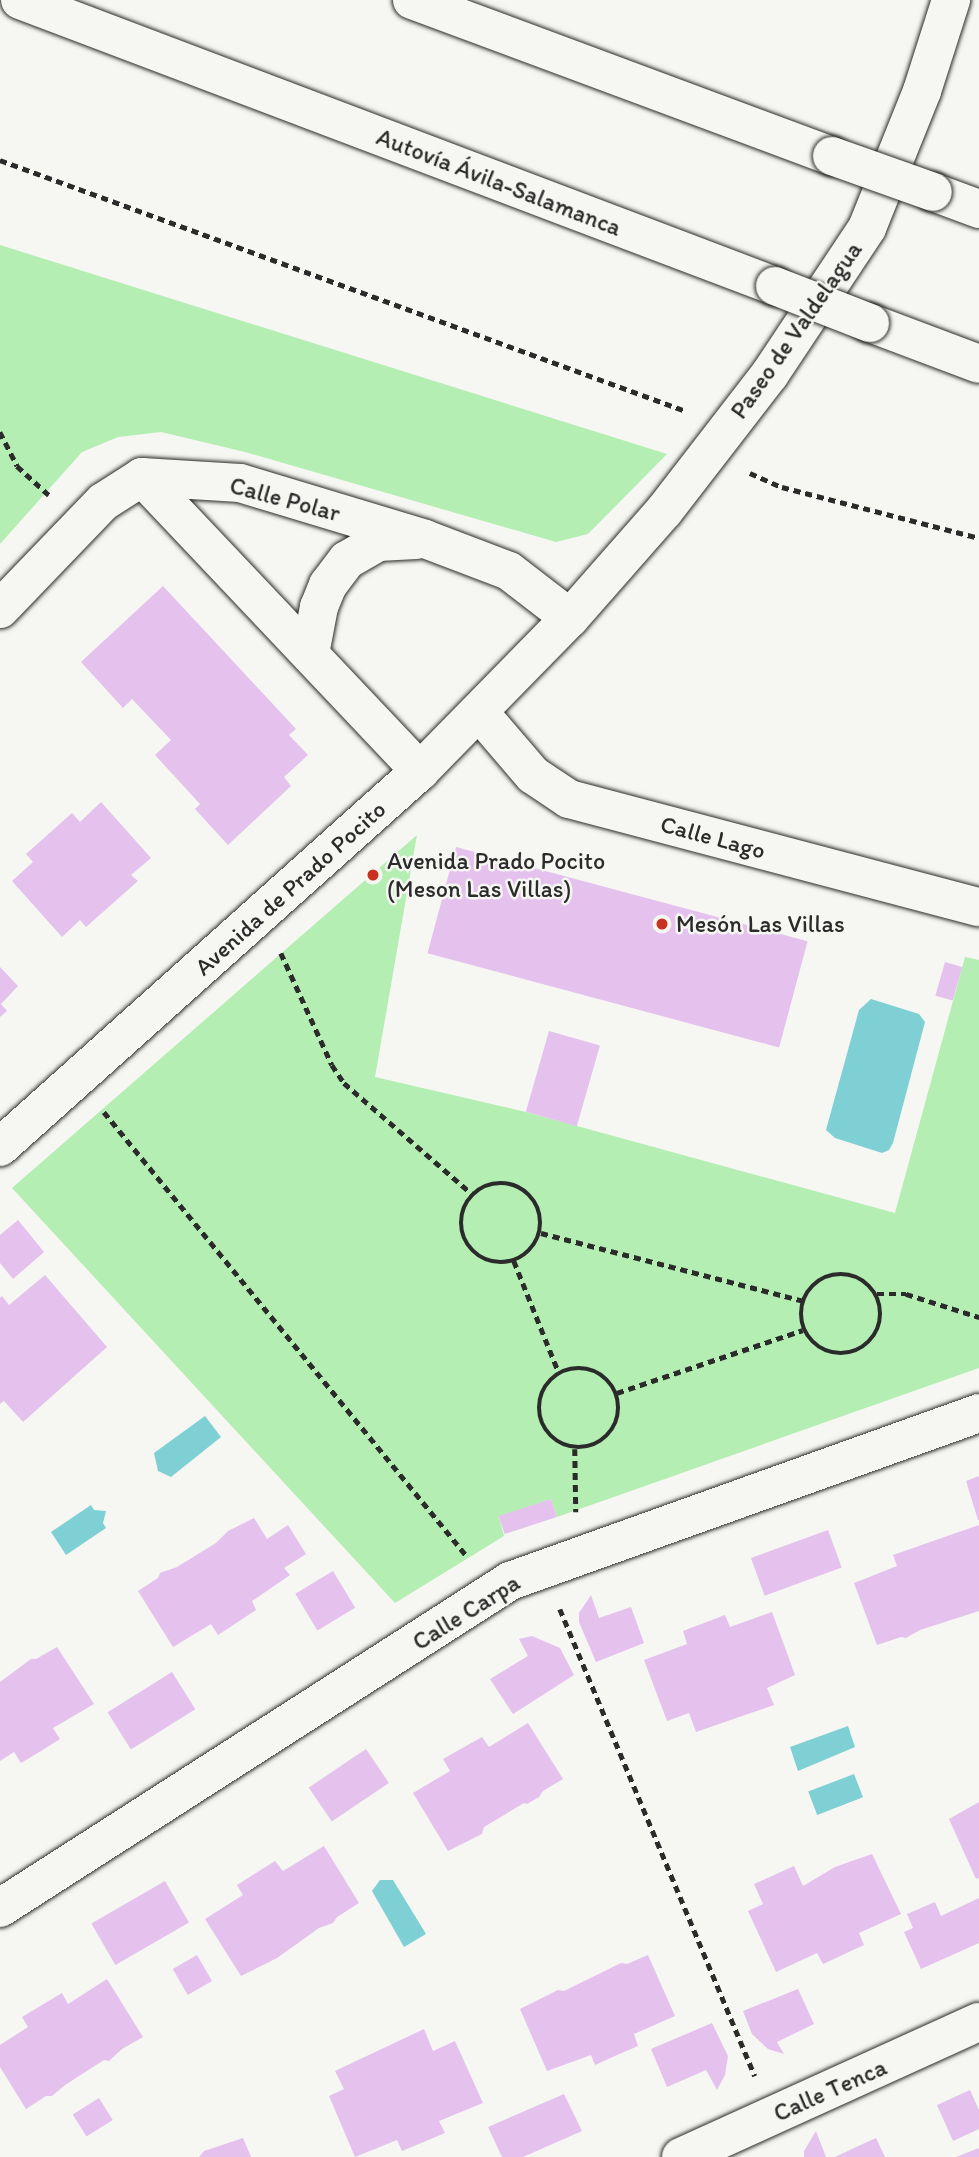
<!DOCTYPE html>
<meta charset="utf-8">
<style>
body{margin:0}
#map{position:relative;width:979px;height:2157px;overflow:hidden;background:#f6f6f2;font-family:Itim,sans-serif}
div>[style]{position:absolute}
.green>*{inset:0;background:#b4eeb2}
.water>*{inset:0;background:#7fd0d5;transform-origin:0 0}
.building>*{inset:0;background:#e4c2ed;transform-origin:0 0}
.path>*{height:4.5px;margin-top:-2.25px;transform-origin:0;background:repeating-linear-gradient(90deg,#2b2b2b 0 7px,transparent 0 12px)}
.path>.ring{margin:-2.25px;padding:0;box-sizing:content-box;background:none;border:4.5px solid #2b2b2b;border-radius:50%}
.roads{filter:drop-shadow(0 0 2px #2b2b2b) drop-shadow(0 0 2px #2b2b2b)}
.street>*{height:38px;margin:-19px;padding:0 19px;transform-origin:19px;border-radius:19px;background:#f6f6f2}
.highway>*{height:38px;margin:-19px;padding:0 19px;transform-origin:19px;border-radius:19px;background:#f6f6f2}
.bridges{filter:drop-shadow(0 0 2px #2b2b2b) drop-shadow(0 0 2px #2b2b2b)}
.highway-bridge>*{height:38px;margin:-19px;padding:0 19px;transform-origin:19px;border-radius:19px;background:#f6f6f2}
.dots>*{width:19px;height:19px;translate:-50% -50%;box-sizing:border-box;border:4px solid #f6f6f2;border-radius:50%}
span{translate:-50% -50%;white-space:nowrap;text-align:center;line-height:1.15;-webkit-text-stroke:5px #f6f6f2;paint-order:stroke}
.street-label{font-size:24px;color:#2b2b2b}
.poi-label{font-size:24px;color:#2b2b2b}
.left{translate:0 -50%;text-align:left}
</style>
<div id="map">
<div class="green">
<i style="clip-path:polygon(0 245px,667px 454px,588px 534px,556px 542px,245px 452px,161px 432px,118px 437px,82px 452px,0 544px)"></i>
<i style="clip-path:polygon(417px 835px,375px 1077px,526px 1112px,895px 1213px,965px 957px,979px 960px,979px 1368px,557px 1517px,551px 1499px,499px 1517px,504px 1536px,395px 1603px,12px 1188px)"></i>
</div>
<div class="water">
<i style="clip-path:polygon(871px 999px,919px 1014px,925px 1022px,893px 1143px,889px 1150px,882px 1153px,835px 1138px,826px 1130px,859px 1010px)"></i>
<i style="clip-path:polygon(205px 1416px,221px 1437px,171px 1477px,158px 1471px,154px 1453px)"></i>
<i style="clip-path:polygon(91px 1505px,94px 1510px,106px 1511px,103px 1523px,106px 1528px,66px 1555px,51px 1532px)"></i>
<i style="clip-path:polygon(848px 1726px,855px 1747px,798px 1771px,790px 1747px)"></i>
<i style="left:854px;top:1774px;width:25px;height:49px;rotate:69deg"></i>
<i style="clip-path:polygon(380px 1880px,393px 1880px,426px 1934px,404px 1947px,372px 1891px)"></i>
</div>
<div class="building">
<i style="clip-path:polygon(163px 586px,296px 729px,289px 735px,308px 755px,284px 777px,291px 786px,228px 845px,195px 809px,200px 804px,155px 755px,171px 740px,132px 699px,123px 708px,81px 662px)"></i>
<i style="clip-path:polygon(101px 802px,151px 858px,131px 875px,138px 881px,86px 927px,80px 920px,62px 937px,12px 881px,33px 862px,26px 854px,72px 813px,80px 822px)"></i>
<i style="left:456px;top:847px;width:364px;height:110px;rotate:15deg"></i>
<i style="left:945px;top:962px;width:18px;height:35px;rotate:16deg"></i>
<i style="clip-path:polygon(0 967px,18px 986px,1px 1004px,7px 1011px,0 1017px)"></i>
<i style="left:549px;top:1031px;width:53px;height:84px;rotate:16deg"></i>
<i style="clip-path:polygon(18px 1220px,44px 1252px,13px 1279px,0 1263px,0 1235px)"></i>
<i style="clip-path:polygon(45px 1275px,107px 1347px,23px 1422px,4px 1401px,0 1404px,0 1298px,2px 1296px,9px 1305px)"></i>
<i style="clip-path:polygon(979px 1476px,979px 1520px,978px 1520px,966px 1481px)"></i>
<i style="left:551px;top:1499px;width:19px;height:55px;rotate:72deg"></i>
<i style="clip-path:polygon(254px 1518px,267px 1539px,288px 1525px,306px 1554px,284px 1568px,290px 1575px,252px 1601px,256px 1610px,218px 1635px,211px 1624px,173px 1647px,138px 1591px,158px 1578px,160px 1573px,177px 1567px,216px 1543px,228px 1531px)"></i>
<i style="clip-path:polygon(979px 1525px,979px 1611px,920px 1630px,906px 1638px,901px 1637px,877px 1645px,854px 1583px,897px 1566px,893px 1555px)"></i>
<i style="left:828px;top:1530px;width:40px;height:82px;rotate:70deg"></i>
<i style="left:333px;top:1571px;width:43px;height:44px;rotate:59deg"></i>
<i style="clip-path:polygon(591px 1595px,599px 1618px,631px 1607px,644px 1643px,596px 1662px,579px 1622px,579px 1613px)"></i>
<i style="clip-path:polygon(772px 1612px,795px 1675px,767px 1688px,774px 1705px,696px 1732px,689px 1713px,667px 1721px,644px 1660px,687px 1644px,683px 1631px,725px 1615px,730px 1627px)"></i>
<i style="clip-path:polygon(532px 1636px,560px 1648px,574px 1675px,513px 1714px,490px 1679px,528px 1656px,519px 1639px)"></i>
<i style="clip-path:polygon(57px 1647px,94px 1704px,53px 1728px,60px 1739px,41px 1751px,21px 1763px,14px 1752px,0 1761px,0 1682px,31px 1659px,36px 1659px)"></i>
<i style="left:172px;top:1672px;width:44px;height:76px;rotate:58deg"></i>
<i style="clip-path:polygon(528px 1723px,563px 1779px,543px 1791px,539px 1797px,527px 1804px,524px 1803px,484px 1827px,482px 1834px,448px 1851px,413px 1793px,450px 1771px,443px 1759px,482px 1737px,489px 1747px)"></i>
<i style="left:366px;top:1749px;width:41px;height:69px;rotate:56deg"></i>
<i style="clip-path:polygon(979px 1802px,979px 1878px,976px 1879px,949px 1819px)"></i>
<i style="clip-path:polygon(324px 1846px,359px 1903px,337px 1917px,333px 1923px,319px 1928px,277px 1958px,241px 1976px,205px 1919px,243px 1895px,237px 1885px,275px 1861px,283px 1871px)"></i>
<i style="clip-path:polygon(872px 1854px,901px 1914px,859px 1933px,864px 1945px,823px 1964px,817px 1953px,776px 1972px,748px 1911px,763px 1904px,754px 1884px,794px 1866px,803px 1886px,835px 1867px)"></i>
<i style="left:165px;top:1881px;width:48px;height:85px;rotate:60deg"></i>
<i style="clip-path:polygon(979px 1898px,979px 1943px,921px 1969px,904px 1932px,913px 1928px,907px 1914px,935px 1902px,941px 1916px)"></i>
<i style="left:197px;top:1955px;width:30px;height:28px;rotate:60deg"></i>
<i style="clip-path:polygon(648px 1955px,675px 2016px,634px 2034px,638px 2046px,617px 2055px,595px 2065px,591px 2055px,547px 2071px,520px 2009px,558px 1990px,564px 1991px,621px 1963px,627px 1964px)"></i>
<i style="clip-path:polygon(107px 1979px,143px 2037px,122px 2049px,109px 2061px,104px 2060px,65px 2085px,52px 2096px,46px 2096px,26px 2109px,0 2067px,0 2045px,28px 2027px,22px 2017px,62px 1993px,68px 2004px)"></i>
<i style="clip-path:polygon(798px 1989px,814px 2024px,777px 2042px,784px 2054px,768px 2049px,752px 2034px,743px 2011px)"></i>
<i style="clip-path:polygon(712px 2023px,728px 2056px,725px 2075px,717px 2090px,706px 2070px,667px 2087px,651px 2049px)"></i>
<i style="clip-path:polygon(424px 2029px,433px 2051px,455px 2041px,483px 2103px,439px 2121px,445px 2133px,402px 2151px,397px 2140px,355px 2157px,329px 2096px,344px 2089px,335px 2071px)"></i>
<i style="clip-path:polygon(970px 2090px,979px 2110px,979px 2129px,953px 2141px,937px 2105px)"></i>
<i style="clip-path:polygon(564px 2094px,582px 2131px,523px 2157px,502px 2157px,488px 2127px)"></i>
<i style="left:99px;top:2098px;width:26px;height:31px;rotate:58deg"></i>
<i style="clip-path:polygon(816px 2131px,826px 2157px,804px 2157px,804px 2151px)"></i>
<i style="clip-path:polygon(243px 2138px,251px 2157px,199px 2157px,204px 2151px)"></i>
<i style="clip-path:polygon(876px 2138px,885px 2157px,835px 2157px,867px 2142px)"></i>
<i style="clip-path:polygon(979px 2148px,979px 2157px,956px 2157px)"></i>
</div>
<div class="path">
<i style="left:0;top:160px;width:730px;rotate:20.1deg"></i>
<i style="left:0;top:432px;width:38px;rotate:63deg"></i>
<i style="left:17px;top:466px;width:43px;rotate:42.2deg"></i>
<i style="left:750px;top:473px;width:35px;rotate:24deg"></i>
<i style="left:782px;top:487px;width:203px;rotate:14.5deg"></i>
<i style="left:281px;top:953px;width:123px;rotate:65.5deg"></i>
<i style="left:332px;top:1065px;width:22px;rotate:56deg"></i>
<i style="left:344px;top:1083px;width:169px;rotate:40.9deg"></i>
<i style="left:104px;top:1112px;width:572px;rotate:50.75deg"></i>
<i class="ring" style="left:461px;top:1183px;width:75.5px;height:75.5px"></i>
<i style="left:541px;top:1233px;width:271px;rotate:14.5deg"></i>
<i style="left:514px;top:1261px;width:121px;rotate:68.1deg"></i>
<i class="ring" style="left:801px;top:1274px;width:75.5px;height:75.5px"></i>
<i style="left:877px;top:1294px;width:29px"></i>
<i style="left:906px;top:1294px;width:77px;rotate:17.5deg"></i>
<i class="ring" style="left:539px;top:1368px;width:75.5px;height:75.5px"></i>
<i style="left:617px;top:1393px;width:196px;rotate:-18.7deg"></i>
<i style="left:575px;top:1449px;width:63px;rotate:89.1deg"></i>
<i style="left:560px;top:1609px;width:506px;rotate:67.34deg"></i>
</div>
<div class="roads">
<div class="street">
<i style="left:142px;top:477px;width:405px;rotate:46.6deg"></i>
<i style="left:0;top:609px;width:149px;rotate:-46.1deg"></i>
<i style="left:103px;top:502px;width:46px;rotate:-32.7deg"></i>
<i style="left:142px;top:477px;width:98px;rotate:3.5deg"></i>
<i style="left:240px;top:483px;width:193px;rotate:16.8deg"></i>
<i style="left:425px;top:539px;width:90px;rotate:20.9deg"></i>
<i style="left:509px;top:571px;width:77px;rotate:37.6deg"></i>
<i style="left:310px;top:654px;width:48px;rotate:-79.2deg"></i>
<i style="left:319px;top:607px;width:24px;rotate:-68deg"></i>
<i style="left:328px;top:585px;width:31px;rotate:-53deg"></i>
<i style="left:347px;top:560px;width:36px;rotate:-30deg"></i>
<i style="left:378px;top:542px;width:38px;rotate:-3deg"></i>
<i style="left:479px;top:712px;width:83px;rotate:49.4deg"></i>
<i style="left:533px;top:775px;width:43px;rotate:33.7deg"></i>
<i style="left:569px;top:799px;width:424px;rotate:14.8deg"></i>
<i style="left:0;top:1147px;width:564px;rotate:-41.84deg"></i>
<i style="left:420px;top:771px;width:214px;rotate:-45.6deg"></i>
<i style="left:570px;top:618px;width:142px;rotate:-48.7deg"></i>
<i style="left:664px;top:511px;width:173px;rotate:-52.3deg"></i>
<i style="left:770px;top:374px;width:175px;rotate:-56.4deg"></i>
<i style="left:867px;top:228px;width:148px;rotate:-68.1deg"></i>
<i style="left:922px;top:91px;width:96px;rotate:-72.3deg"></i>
<i style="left:0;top:1908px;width:606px;rotate:-32.67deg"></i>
<i style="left:510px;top:1581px;width:498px;rotate:-19.7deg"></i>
<i style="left:681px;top:2157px;width:327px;rotate:-24.4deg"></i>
</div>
<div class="highway">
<i style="left:20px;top:0;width:807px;rotate:20.75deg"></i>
<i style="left:412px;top:0;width:448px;rotate:20.4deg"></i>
<i style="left:933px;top:192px;width:49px;rotate:20.3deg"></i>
<i style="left:870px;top:323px;width:116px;rotate:20.6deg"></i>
</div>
</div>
<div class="bridges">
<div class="highway-bridge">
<i style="left:832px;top:156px;width:107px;rotate:19.6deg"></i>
<i style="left:775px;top:286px;width:102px;rotate:21.3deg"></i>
</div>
</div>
<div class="dots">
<i style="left:373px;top:875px;background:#c8321e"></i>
<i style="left:662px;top:924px;background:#c8321e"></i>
</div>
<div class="street-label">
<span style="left:499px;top:182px;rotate:21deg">Autovía Ávila-Salamanca</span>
<span style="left:796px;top:330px;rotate:-55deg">Paseo de Valdelagua</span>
<span style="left:285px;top:499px;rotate:15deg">Calle Polar</span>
<span style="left:713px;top:837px;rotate:15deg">Calle Lago</span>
<span style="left:290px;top:888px;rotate:-42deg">Avenida de Prado Pocito</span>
<span style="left:466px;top:1612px;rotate:-32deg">Calle Carpa</span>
<span style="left:830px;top:2090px;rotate:-24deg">Calle Tenca</span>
</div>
<div class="poi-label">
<span class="left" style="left:387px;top:875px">Avenida Prado Pocito<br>(Meson Las Villas)</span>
<span class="left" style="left:676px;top:924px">Mesón Las Villas</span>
</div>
</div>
